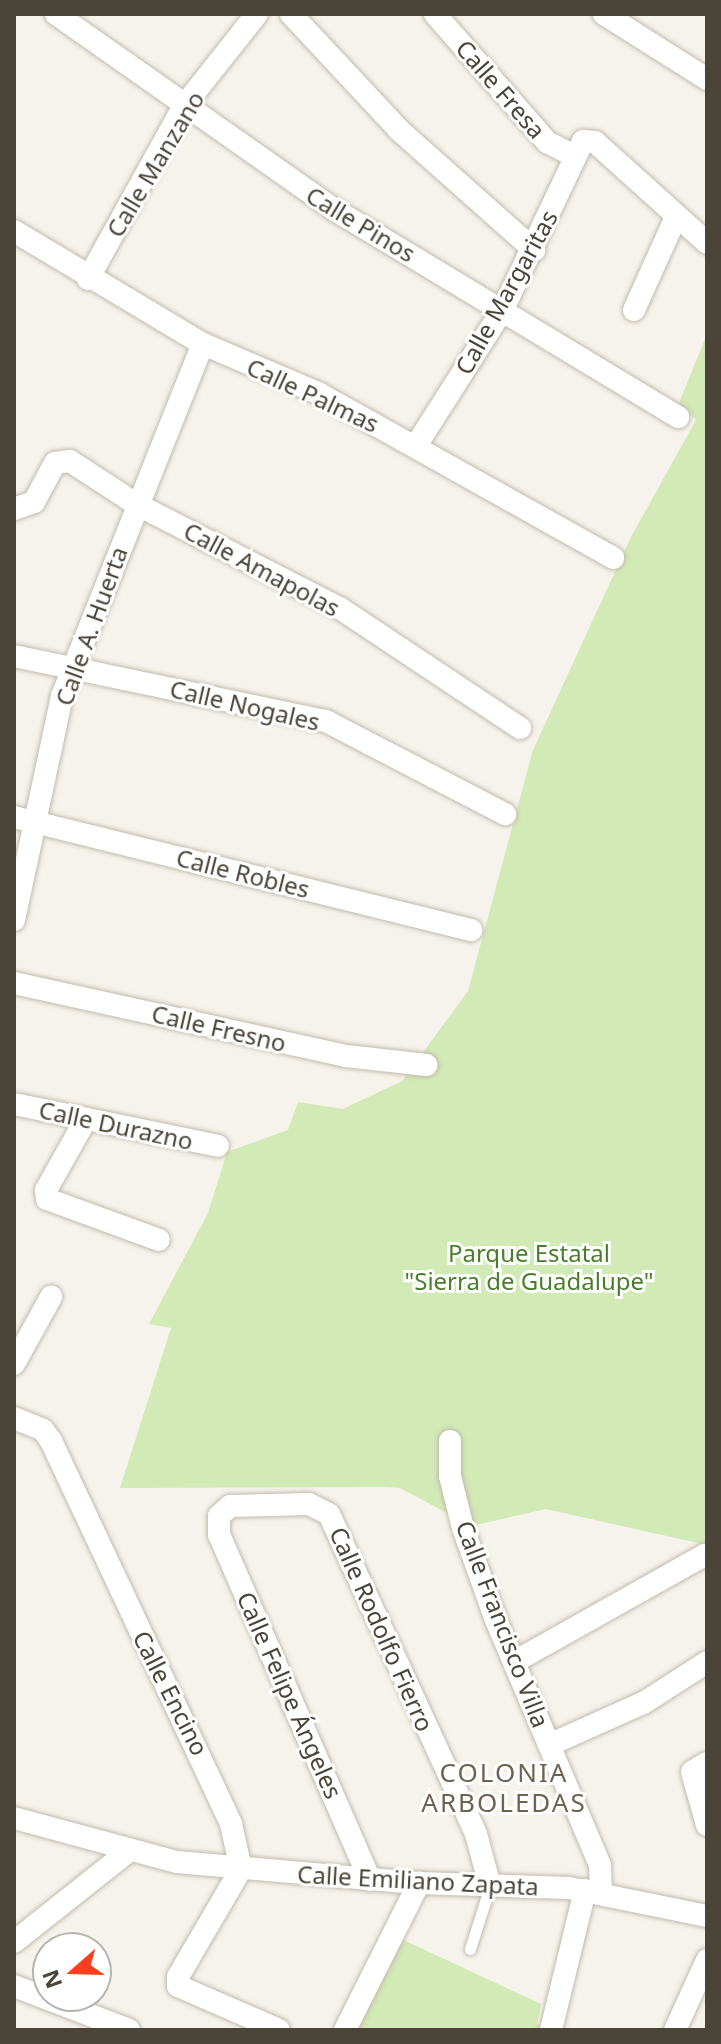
<!DOCTYPE html>
<meta charset="utf-8">
<style>
body{margin:0}
#map{position:relative;width:721px;height:2044px;overflow:hidden;background:#f6f3ec;font-family:"Noto Sans",sans-serif}
div>[style]{position:absolute}
.green>*{inset:0;background:#d2eab5}
.roads{filter:drop-shadow(0 0 2px #c2bbae) drop-shadow(0 0 2px #c2bbae)}
.service>*{height:11px;margin:-5.5px;padding:0 5.5px;transform-origin:5.5px;border-radius:5.5px;background:#fff}
.minor>*{height:22px;margin:-11px;padding:0 11px;transform-origin:11px;border-radius:11px;background:#fff}
span{translate:-50% -50%;white-space:nowrap;text-align:center;line-height:1.15;-webkit-text-stroke:6px #fff;paint-order:stroke}
.street-label{font-size:24px;color:#4b4439}
.park-label{font-size:24px;color:#4a7f2a}
.neighbourhood-label{font-size:26px;color:#6e6250;letter-spacing:2px}
.frame{position:absolute;inset:0;border:16px solid #4b4439;pointer-events:none}
.north{position:absolute;left:32px;top:1932px;width:80px;height:80px;box-sizing:border-box;background:#fff;border:2px solid #b7b4b0;border-radius:50%;rotate:250deg;font-size:22px;font-weight:700;line-height:32px;text-align:center;color:#4b4439}
.north::after{content:'';display:block;margin:auto;width:28px;height:36px;background:#fc3f1d;clip-path:polygon(50% 0,100% 100%,50% 72%,0 100%)}
</style>
<div id="map">
<div class="green">
<i style="clip-path:polygon(707px 334px,707px 1545px,546px 1509px,471px 1526px,400px 1488px,387px 1487px,120px 1488px,171px 1328px,149px 1324px,208px 1213px,227px 1152px,288px 1130px,298px 1102px,343px 1109px,402px 1081px,468px 991px,533px 750px,631px 537px,696px 420px,679px 403px)"></i>
<i style="clip-path:polygon(386px 1932px,541px 2004px,537px 2024px,548px 2030px,338px 2030px)"></i>
</div>
<div class="roads">
<div class="service">
<i style="left:470px;top:1949px;width:66px;rotate:-72.4deg"></i>
</div>
<div class="minor">
<i style="left:56px;top:14px;width:341px;rotate:35.1deg"></i>
<i style="left:335px;top:210px;width:401px;rotate:31.1deg"></i>
<i style="left:291px;top:14px;width:158px;rotate:47deg"></i>
<i style="left:399px;top:130px;width:181px;rotate:41.6deg"></i>
<i style="left:435px;top:14px;width:170px;rotate:48.8deg"></i>
<i style="left:547px;top:142px;width:30px;rotate:27deg"></i>
<i style="left:604px;top:14px;width:122px;rotate:32.3deg"></i>
<i style="left:14px;top:231px;width:220px;rotate:30.9deg"></i>
<i style="left:203px;top:344px;width:127px;rotate:23.1deg"></i>
<i style="left:320px;top:394px;width:336px;rotate:29.2deg"></i>
<i style="left:88px;top:279px;width:198px;rotate:-61deg"></i>
<i style="left:184px;top:106px;width:117px;rotate:-51.6deg"></i>
<i style="left:634px;top:310px;width:102px;rotate:-65.7deg"></i>
<i style="left:417px;top:444px;width:160px;rotate:-57.5deg"></i>
<i style="left:503px;top:309px;width:186px;rotate:-64.5deg"></i>
<i style="left:583px;top:141px;width:12px;rotate:5deg"></i>
<i style="left:595px;top:142px;width:151px;rotate:42deg"></i>
<i style="left:14px;top:509px;width:21px;rotate:-19deg"></i>
<i style="left:34px;top:502px;width:44px;rotate:-61.7deg"></i>
<i style="left:55px;top:463px;width:15px;rotate:-8deg"></i>
<i style="left:70px;top:461px;width:79px;rotate:33.1deg"></i>
<i style="left:136px;top:504px;width:230px;rotate:27.1deg"></i>
<i style="left:341px;top:609px;width:215px;rotate:33.6deg"></i>
<i style="left:14px;top:656px;width:319px;rotate:11.8deg"></i>
<i style="left:326px;top:721px;width:202px;rotate:27.5deg"></i>
<i style="left:14px;top:817px;width:471px;rotate:13.9deg"></i>
<i style="left:14px;top:920px;width:229px;rotate:-77.9deg"></i>
<i style="left:62px;top:696px;width:379px;rotate:-68.2deg"></i>
<i style="left:14px;top:983px;width:340px;rotate:12.4deg"></i>
<i style="left:346px;top:1056px;width:81px;rotate:6.4deg"></i>
<i style="left:14px;top:1104px;width:208px;rotate:11.6deg"></i>
<i style="left:86px;top:1119px;width:81px;rotate:119.4deg"></i>
<i style="left:46px;top:1190px;width:9px;rotate:84deg"></i>
<i style="left:47px;top:1199px;width:119px;rotate:20.1deg"></i>
<i style="left:14px;top:1364px;width:77px;rotate:-61.1deg"></i>
<i style="left:14px;top:1418px;width:31px;rotate:22deg"></i>
<i style="left:43px;top:1430px;width:14px;rotate:54deg"></i>
<i style="left:51px;top:1441px;width:423px;rotate:64.8deg"></i>
<i style="left:231px;top:1824px;width:46px;rotate:77.5deg"></i>
<i style="left:241px;top:1869px;width:125px;rotate:120.3deg"></i>
<i style="left:178px;top:1977px;width:9px;rotate:90deg"></i>
<i style="left:178px;top:1986px;width:110px;rotate:23.5deg"></i>
<i style="left:450px;top:1441px;width:35px;rotate:90deg"></i>
<i style="left:450px;top:1476px;width:54px;rotate:76deg"></i>
<i style="left:463px;top:1528px;width:98px;rotate:70.3deg"></i>
<i style="left:496px;top:1620px;width:266px;rotate:67deg"></i>
<i style="left:600px;top:1865px;width:29px;rotate:88deg"></i>
<i style="left:514px;top:1662px;width:219px;rotate:-29.3deg"></i>
<i style="left:549px;top:1745px;width:105px;rotate:-24.1deg"></i>
<i style="left:645px;top:1702px;width:74px;rotate:-32.8deg"></i>
<i style="left:707px;top:1763px;width:17px;rotate:149deg"></i>
<i style="left:692px;top:1772px;width:55px;rotate:74.2deg"></i>
<i style="left:14px;top:1818px;width:169px;rotate:15.1deg"></i>
<i style="left:177px;top:1862px;width:243px;rotate:5deg"></i>
<i style="left:419px;top:1883px;width:150px;rotate:1.9deg"></i>
<i style="left:569px;top:1888px;width:141px;rotate:11.5deg"></i>
<i style="left:370px;top:1880px;width:377px;rotate:-113.6deg"></i>
<i style="left:219px;top:1535px;width:19px;rotate:-90deg"></i>
<i style="left:219px;top:1516px;width:15px;rotate:-42deg"></i>
<i style="left:230px;top:1506px;width:79px;rotate:-1.5deg"></i>
<i style="left:309px;top:1504px;width:22px;rotate:27deg"></i>
<i style="left:329px;top:1514px;width:352px;rotate:65.3deg"></i>
<i style="left:476px;top:1834px;width:54px;rotate:74.9deg"></i>
<i style="left:14px;top:1942px;width:147px;rotate:-38.4deg"></i>
<i style="left:14px;top:1986px;width:123px;rotate:20.9deg"></i>
<i style="left:345px;top:2030px;width:165px;rotate:-63.3deg"></i>
<i style="left:551px;top:2030px;width:144px;rotate:-76.3deg"></i>
<i style="left:675px;top:2030px;width:77px;rotate:-65.4deg"></i>
</div>
</div>
<div class="street-label">
<span style="left:501px;top:89px;rotate:49deg">Calle Fresa</span>
<span style="left:155px;top:164px;rotate:-59deg">Calle Manzano</span>
<span style="left:361px;top:224px;rotate:31deg">Calle Pinos</span>
<span style="left:506px;top:292px;rotate:-61deg">Calle Margaritas</span>
<span style="left:313px;top:395px;rotate:25deg">Calle Palmas</span>
<span style="left:262px;top:569px;rotate:28deg">Calle Amapolas</span>
<span style="left:91px;top:626px;rotate:-70deg">Calle A. Huerta</span>
<span style="left:245px;top:705px;rotate:13deg">Calle Nogales</span>
<span style="left:243px;top:873px;rotate:14deg">Calle Robles</span>
<span style="left:219px;top:1028px;rotate:13deg">Calle Fresno</span>
<span style="left:116px;top:1125px;rotate:12deg">Calle Durazno</span>
<span style="left:503px;top:1624px;rotate:69deg">Calle Francisco Villa</span>
<span style="left:382px;top:1629px;rotate:66deg">Calle Rodolfo Fierro</span>
<span style="left:171px;top:1693px;rotate:63deg">Calle Encino</span>
<span style="left:290px;top:1695px;rotate:66deg">Calle Felipe Ángeles</span>
<span style="left:418px;top:1880px;rotate:3deg">Calle Emiliano Zapata</span>
</div>
<div class="park-label">
<span style="left:529px;top:1267px">Parque Estatal<br>"Sierra de Guadalupe"</span>
</div>
<div class="neighbourhood-label">
<span style="left:504px;top:1788px">COLONIA<br>ARBOLEDAS</span>
</div>
<div class="frame"></div>
<div class="north">N</div>
</div>
